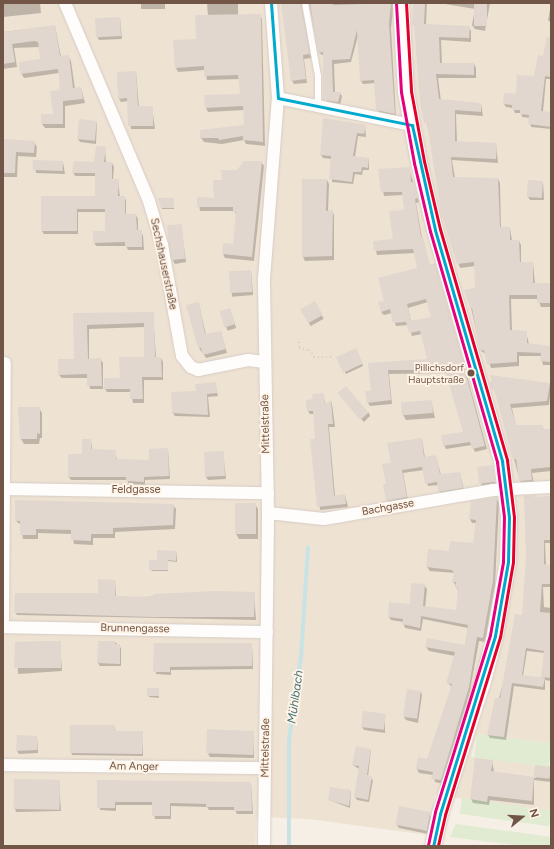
<!DOCTYPE html>
<meta charset="utf-8">
<style>
body{margin:0}
#map{position:relative;width:554px;height:849px;overflow:hidden;background:#f5efe6;font-family:Figtree,sans-serif}
div>[style]{position:absolute}
.residential>*{inset:0;background:#eee2d3}
.green>*{inset:0;background:#e1ebd1;transform-origin:0 0}
.shadow>*{inset:0;background:#0003;transform-origin:0 0}
.stream>*{height:3.5px;margin:-1.75px;padding:0 1.75px;transform-origin:1.75px;border-radius:1.75px;background:#c9e3e5}
.building>*{inset:0;background:#e1d7ce;transform-origin:0 0}
.path>*{height:2px;margin-top:-1px;transform-origin:0;background:repeating-linear-gradient(90deg,#d7cec8 0 1px,transparent 0 4px)}
.roads{filter:drop-shadow(0 0 1px #d6ccc4) drop-shadow(0 0 1px #d6ccc4)}
.service>*{height:6px;margin:-3px;padding:0 3px;transform-origin:3px;border-radius:3px;background:#fefdfb}
.minor>*{height:12px;margin:-6px;padding:0 6px;transform-origin:6px;border-radius:6px;background:#fefdfb}
.secondary>*{height:16px;margin:-8px;padding:0 8px;transform-origin:8px;border-radius:8px;background:#fefdfb}
.bus-1>*{height:3px;margin:-1.5px;padding:0 1.5px;transform-origin:1.5px;border-radius:1.5px;background:#00a9ce}
.bus-2>*{height:3px;margin:-1.5px;padding:0 1.5px;transform-origin:1.5px;border-radius:1.5px;background:#e5007d}
.bus-3>*{height:3px;margin:-1.5px;padding:0 1.5px;transform-origin:1.5px;border-radius:1.5px;background:#e4002b}
.dots>*{width:11px;height:11px;translate:-50% -50%;box-sizing:border-box;border:2px solid #fff4e6;border-radius:50%}
span{translate:-50% -50%;white-space:nowrap;text-align:center;line-height:1.15;-webkit-text-stroke:3.5px #fff4e6;paint-order:stroke}
.bus-label{font-size:10px;color:#715648}
.right{translate:-100% -50%;text-align:right}
.street-label{font-size:11px;color:#715648}
.water-label{font-size:12px;color:#40747d;font-style:italic}
.frame{position:absolute;inset:0;border:4px solid #715648;pointer-events:none}
.north{position:absolute;left:502px;top:797px;width:40px;height:40px;-webkit-text-stroke:3px #fff4e6;paint-order:stroke;rotate:72deg;font-size:11px;font-weight:700;line-height:16px;text-align:center;color:#715648}
.north::after{content:'';display:block;margin:auto;width:14px;height:18px;background:#715648;clip-path:polygon(50% 0,100% 100%,50% 72%,0 100%)}
</style>
<div id="map">
<div class="residential">
<i style="clip-path:polygon(3px 3px,551px 3px,551px 743px,477px 734px,471px 757px,551px 766px,551px 811px,435px 795px,428px 835px,309px 819px,257px 817px,255px 846px,3px 846px)"></i>
</div>
<div class="green">
<i style="left:477px;top:734px;width:75px;height:24px;rotate:7deg"></i>
<i style="left:462px;top:798px;width:90px;height:16px;rotate:8deg"></i>
<i style="clip-path:polygon(456px 824px,551px 837px,551px 846px,524px 846px,450px 837px)"></i>
</div>
<div class="shadow">
<i style="clip-path:polygon(3px 3px,40px 3px,41px 13px,3px 17px)"></i>
<i style="left:141px;top:3px;width:24px;height:6px"></i>
<i style="clip-path:polygon(207px 3px,238px 3px,238px 16px,260px 15px,262px 19px,265px 146px,246px 144px,244px 140px,222px 144px,204px 142px,201px 138px,201px 131px,245px 126px,244px 110px,208px 112px,206px 108px,241px 95px,240px 79px,207px 80px,205px 70px,178px 72px,176px 68px,197px 40px,208px 16px)"></i>
<i style="clip-path:polygon(283px 3px,306px 3px,302px 8px,311px 58px,304px 59px,307px 83px,294px 84px,292px 81px)"></i>
<i style="clip-path:polygon(309px 3px,394px 3px,391px 28px,396px 117px,379px 113px,375px 83px,363px 84px,361px 81px,358px 36px,351px 62px,334px 64px,335px 93px,340px 93px,342px 96px,340px 106px,327px 103px,324px 56px,319px 53px)"></i>
<i style="clip-path:polygon(414px 3px,427px 3px,426px 25px,469px 27px,471px 31px,471px 42px,441px 40px,442px 64px,474px 64px,476px 68px,476px 78px,438px 78px,441px 101px,481px 104px,483px 116px,456px 114px,457px 142px,496px 144px,498px 163px,452px 160px,455px 178px,498px 179px,500px 183px,501px 228px,510px 228px,512px 241px,519px 241px,521px 245px,521px 263px,533px 263px,535px 284px,551px 284px,551px 307px,541px 307px,538px 299px,511px 299px,512px 331px,526px 332px,529px 344px,551px 347px,551px 365px,543px 365px,541px 356px,519px 356px,519px 366px,491px 368px,486px 354px,481px 351px,471px 308px,476px 288px,475px 266px,460px 268px,442px 213px,431px 139px,421px 102px)"></i>
<i style="clip-path:polygon(439px 3px,490px 3px,485px 31px,475px 29px,472px 25px,475px 9px)"></i>
<i style="clip-path:polygon(550px 10px,551px 10px,551px 23px,548px 20px)"></i>
<i style="clip-path:polygon(120px 18px,122px 39px,99px 40px,97px 36px)"></i>
<i style="clip-path:polygon(55px 26px,61px 57px,68px 56px,71px 61px,75px 89px,81px 88px,85px 103px,65px 106px,65px 128px,45px 128px,42px 124px,54px 115px,62px 91px,59px 73px,24px 78px,21px 73px,41px 60px,39px 47px,14px 48px,17px 67px,3px 69px,3px 32px)"></i>
<i style="clip-path:polygon(551px 48px,551px 79px,546px 79px,543px 112px,551px 113px,551px 129px,531px 127px,530px 118px,522px 117px,521px 113px,515px 113px,513px 108px,506px 107px,504px 104px,534px 77px)"></i>
<i style="clip-path:polygon(136px 72px,139px 107px,152px 107px,155px 129px,131px 129px,128px 101px,121px 102px,119px 99px)"></i>
<i style="clip-path:polygon(97px 122px,96px 144px,80px 142px,78px 139px)"></i>
<i style="clip-path:polygon(365px 126px,366px 137px,358px 136px,355px 157px,369px 159px,369px 170px,363px 170px,362px 175px,355px 174px,353px 184px,332px 182px,332px 159px,323px 158px,321px 155px)"></i>
<i style="clip-path:polygon(3px 141px,34px 142px,37px 147px,36px 157px,18px 156px,17px 177px,3px 177px)"></i>
<i style="clip-path:polygon(105px 148px,106px 163px,112px 163px,114px 167px,113px 180px,118px 180px,120px 197px,124px 197px,126px 200px,126px 215px,136px 215px,138px 219px,138px 231px,143px 235px,144px 250px,128px 250px,126px 246px,96px 246px,94px 242px,106px 232px,106px 212px,78px 212px,78px 234px,44px 234px,42px 231px,96px 197px,96px 176px,75px 176px,73px 172px,95px 163px)"></i>
<i style="clip-path:polygon(34px 161px,63px 162px,65px 174px,36px 173px)"></i>
<i style="clip-path:polygon(261px 162px,264px 166px,254px 261px,225px 258px,223px 254px,234px 245px,237px 215px,234px 211px,200px 211px,198px 198px,215px 199px,223px 181px,237px 171px)"></i>
<i style="clip-path:polygon(evenodd,409px 168px,419px 202px,416px 203px,422px 238px,430px 266px,436px 268px,465px 369px,463px 372px,467px 376px,487px 449px,475px 452px,472px 445px,446px 449px,444px 445px,465px 432px,447px 373px,389px 374px,392px 404px,370px 406px,368px 403px,373px 391px,369px 364px,428px 360px,422px 334px,412px 336px,408px 325px,396px 326px,392px 313px,384px 315px,381px 312px,385px 301px,418px 269px,415px 253px,377px 255px,374px 242px,394px 240px,405px 211px,403px 195px,384px 196px,379px 170px,409px 168px,428px 302px,432px 318px,411px 321px,408px 308px,428px 302px)"></i>
<i style="clip-path:polygon(303px 180px,327px 180px,329px 184px,328px 212px,332px 211px,334px 215px,334px 260px,305px 261px,303px 257px)"></i>
<i style="clip-path:polygon(543px 182px,544px 200px,530px 200px,528px 197px)"></i>
<i style="clip-path:polygon(174px 199px,174px 209px,162px 209px,162px 207px)"></i>
<i style="clip-path:polygon(181px 225px,186px 262px,175px 264px,173px 261px)"></i>
<i style="left:251px;top:271px;width:24px;height:21px;rotate:85deg"></i>
<i style="left:315px;top:303px;width:18px;height:15px;rotate:61deg"></i>
<i style="clip-path:polygon(199px 304px,206px 335px,221px 332px,227px 353px,206px 358px,199px 348px,187px 306px)"></i>
<i style="left:230px;top:309px;width:20px;height:9px;rotate:72deg"></i>
<i style="clip-path:polygon(153px 313px,156px 358px,161px 358px,163px 362px,163px 380px,144px 380px,144px 403px,133px 403px,131px 392px,107px 392px,105px 389px,145px 358px,145px 327px,89px 329px,89px 360px,101px 360px,103px 363px,103px 389px,90px 389px,88px 378px,62px 378px,59px 375px,75px 360px,74px 314px)"></i>
<i style="clip-path:polygon(357px 353px,363px 366px,346px 374px,344px 371px)"></i>
<i style="clip-path:polygon(215px 383px,218px 396px,208px 397px,210px 417px,175px 416px,173px 413px,197px 392px)"></i>
<i style="clip-path:polygon(490px 383px,549px 384px,551px 387px,549px 405px,512px 408px,516px 426px,542px 426px,544px 430px,551px 430px,551px 471px,532px 473px,534px 484px,523px 485px,520px 481px,496px 393px)"></i>
<i style="clip-path:polygon(323px 394px,326px 406px,331px 401px,332px 404px,335px 427px,329px 427px,335px 496px,345px 495px,348px 507px,320px 510px,312px 440px,316px 440px,315px 414px,310px 414px,308px 411px,314px 400px)"></i>
<i style="clip-path:polygon(339px 394px,369px 413px,370px 416px,364px 422px)"></i>
<i style="clip-path:polygon(431px 401px,435px 418px,406px 420px,403px 415px)"></i>
<i style="clip-path:polygon(39px 408px,42px 413px,42px 438px,40px 438px,39px 444px,24px 444px,21px 439px)"></i>
<i style="clip-path:polygon(422px 439px,425px 458px,436px 457px,441px 475px,460px 473px,464px 490px,441px 494px,438px 485px,428px 486px,424px 470px,403px 473px,408px 500px,388px 503px,387px 484px,392px 464px)"></i>
<i style="clip-path:polygon(91px 440px,92px 450px,115px 451px,117px 460px,150px 461px,168px 449px,170px 479px,145px 480px,145px 485px,129px 484px,127px 480px,71px 480px,69px 477px)"></i>
<i style="clip-path:polygon(223px 452px,226px 479px,208px 480px,206px 477px)"></i>
<i style="clip-path:polygon(492px 467px,496px 485px,483px 487px,481px 484px)"></i>
<i style="clip-path:polygon(evenodd,525px 497px,551px 497px,551px 543px,545px 543px,546px 565px,551px 566px,551px 587px,543px 587px,544px 607px,551px 608px,551px 681px,545px 680px,545px 690px,514px 686px,506px 740px,490px 738px,488px 735px,523px 616px,527px 556px,525px 497px,527px 651px,545px 653px,543px 678px,523px 676px,527px 651px)"></i>
<i style="clip-path:polygon(496px 498px,499px 502px,495px 586px,485px 642px,479px 641px,470px 691px,443px 784px,435px 782px,433px 775px,419px 773px,417px 769px,427px 760px,452px 687px,447px 682px,455px 656px,429px 651px,426px 647px,465px 646px,468px 628px,423px 619px,421px 631px,405px 628px,403px 622px,391px 620px,389px 617px,410px 606px,424px 585px,427px 589px,425px 608px,457px 612px,459px 592px,453px 581px,455px 573px,430px 571px,427px 567px,450px 552px,474px 544px,476px 523px,472px 523px,470px 519px,472px 502px)"></i>
<i style="clip-path:polygon(255px 504px,258px 509px,258px 539px,239px 539px,236px 534px)"></i>
<i style="clip-path:polygon(173px 505px,176px 509px,175px 529px,115px 532px,115px 538px,93px 538px,93px 545px,74px 544px,72px 534px,38px 533px,38px 539px,23px 539px,21px 525px,16px 521px)"></i>
<i style="clip-path:polygon(177px 553px,177px 562px,168px 561px,168px 571px,151px 571px,158px 561px)"></i>
<i style="clip-path:polygon(115px 580px,116px 598px,254px 593px,256px 620px,17px 615px,15px 612px,99px 594px)"></i>
<i style="left:60px;top:642px;width:29px;height:44px;rotate:86deg"></i>
<i style="clip-path:polygon(115px 642px,121px 648px,121px 666px,100px 666px,98px 663px)"></i>
<i style="clip-path:polygon(155px 644px,252px 644px,253px 669px,171px 670px,171px 675px,156px 674px)"></i>
<i style="clip-path:polygon(148px 689px,158px 689px,159px 698px,149px 697px)"></i>
<i style="clip-path:polygon(408px 690px,421px 692px,422px 695px,418px 723px,406px 720px,404px 717px)"></i>
<i style="clip-path:polygon(385px 715px,385px 733px,364px 730px,362px 727px)"></i>
<i style="clip-path:polygon(114px 726px,116px 732px,142px 732px,143px 756px,72px 755px,71px 752px)"></i>
<i style="clip-path:polygon(253px 732px,254px 758px,210px 757px,208px 754px)"></i>
<i style="clip-path:polygon(37px 737px,38px 753px,19px 754px,17px 751px)"></i>
<i style="clip-path:polygon(371px 750px,368px 777px,373px 780px,369px 802px,357px 800px,355px 797px,359px 769px,353px 765px)"></i>
<i style="clip-path:polygon(476px 759px,492px 761px,494px 772px,535px 778px,551px 768px,551px 782px,534px 780px,534px 805px,490px 800px,489px 805px,473px 803px,471px 799px)"></i>
<i style="clip-path:polygon(59px 781px,61px 811px,16px 812px,15px 809px)"></i>
<i style="clip-path:polygon(98px 781px,251px 783px,253px 814px,237px 814px,235px 810px,209px 810px,207px 807px,171px 806px,171px 819px,155px 819px,153px 805px,116px 805px,116px 811px,100px 810px)"></i>
<i style="clip-path:polygon(351px 791px,350px 808px,329px 800px)"></i>
<i style="clip-path:polygon(429px 813px,431px 816px,428px 834px,399px 828px,397px 825px)"></i>
</div>
<div class="stream">
<i style="left:289px;top:846px;width:106px;rotate:-90deg"></i>
<i style="left:289px;top:740px;width:83px;rotate:-81.7deg"></i>
<i style="left:301px;top:658px;width:110px;rotate:-86.4deg"></i>
</div>
<div class="building">
<i style="clip-path:polygon(281px 3px,301px 3px,310px 54px,303px 55px,306px 79px,291px 81px)"></i>
<i style="clip-path:polygon(310px 3px,333px 3px,333px 5px,391px 3px,389px 24px,395px 114px,376px 110px,374px 80px,360px 81px,357px 30px,350px 59px,332px 60px,333px 92px,341px 92px,338px 102px,323px 100px,323px 52px,318px 53px)"></i>
<i style="clip-path:polygon(413px 3px,425px 3px,424px 24px,470px 26px,469px 38px,439px 37px,440px 63px,474px 63px,474px 75px,436px 74px,439px 99px,481px 103px,481px 112px,455px 110px,455px 141px,497px 143px,496px 159px,451px 157px,453px 177px,498px 178px,500px 227px,510px 227px,510px 240px,519px 240px,520px 262px,533px 262px,533px 283px,551px 283px,551px 303px,537px 303px,537px 295px,509px 295px,510px 330px,527px 331px,527px 343px,551px 346px,551px 362px,540px 361px,541px 353px,517px 352px,517px 362px,487px 364px,484px 350px,480px 351px,472px 308px,470px 308px,464px 290px,475px 288px,474px 262px,457px 264px,441px 213px,427px 123px,424px 123px,420px 102px,414px 25px,412px 25px)"></i>
<i style="left:474px;top:3px;width:13px;height:23px"></i>
<i style="clip-path:polygon(261px 14px,263px 142px,243px 140px,243px 136px,219px 140px,218px 138px,200px 138px,200px 130px,244px 125px,243px 106px,205px 108px,204px 95px,240px 94px,238px 75px,204px 76px,204px 66px,175px 68px,173px 40px,196px 39px,195px 15px)"></i>
<i style="left:120px;top:17px;width:19px;height:25px;rotate:87deg"></i>
<i style="clip-path:polygon(55px 25px,60px 56px,69px 55px,73px 88px,81px 87px,83px 99px,63px 101px,63px 124px,41px 124px,41px 114px,53px 114px,50px 91px,60px 90px,58px 69px,20px 74px,19px 62px,40px 59px,38px 42px,34px 41px,12px 44px,15px 62px,3px 64px,3px 32px)"></i>
<i style="clip-path:polygon(547px 37px,551px 37px,551px 77px,545px 76px,541px 111px,551px 112px,551px 127px,528px 124px,529px 115px,520px 114px,520px 110px,512px 110px,512px 105px,503px 104px,504px 93px,516px 94px,517px 75px,534px 76px,538px 55px,543px 56px)"></i>
<i style="clip-path:polygon(136px 71px,138px 106px,153px 106px,153px 126px,128px 126px,127px 98px,118px 99px,117px 72px)"></i>
<i style="clip-path:polygon(323px 118px,366px 125px,364px 134px,357px 133px,353px 156px,369px 158px,368px 168px,362px 167px,361px 172px,353px 172px,352px 182px,329px 179px,331px 156px,320px 155px)"></i>
<i style="left:79px;top:119px;width:18px;height:20px;rotate:6deg"></i>
<i style="clip-path:polygon(3px 139px,35px 141px,34px 153px,16px 152px,15px 173px,3px 173px)"></i>
<i style="clip-path:polygon(96px 146px,106px 147px,104px 162px,112px 162px,112px 179px,119px 179px,118px 196px,125px 196px,125px 214px,136px 214px,137px 230px,142px 230px,142px 247px,125px 247px,125px 242px,93px 243px,93px 231px,105px 231px,105px 209px,77px 209px,77px 231px,41px 231px,41px 196px,95px 196px,95px 173px,72px 173px,74px 161px,94px 162px)"></i>
<i style="left:33px;top:160px;width:30px;height:10px;rotate:2deg"></i>
<i style="clip-path:polygon(244px 161px,262px 161px,252px 257px,222px 254px,223px 243px,233px 244px,236px 212px,233px 212px,233px 207px,197px 207px,197px 197px,214px 198px,213px 180px,222px 180px,221px 170px,237px 170px)"></i>
<i style="clip-path:polygon(evenodd,410px 167px,411px 182px,414px 182px,418px 198px,415px 199px,421px 237px,423px 237px,430px 265px,435px 263px,464px 366px,461px 366px,461px 371px,465px 371px,485px 446px,472px 449px,470px 442px,443px 446px,441px 435px,463px 432px,445px 370px,388px 370px,391px 400px,367px 403px,365px 391px,371px 391px,368px 363px,427px 359px,420px 331px,409px 333px,406px 322px,393px 323px,390px 309px,381px 312px,378px 302px,384px 301px,378px 278px,417px 268px,413px 249px,374px 251px,373px 241px,393px 239px,389px 211px,404px 210px,402px 192px,381px 192px,378px 169px,410px 167px,426px 299px,431px 317px,411px 321px,407px 304px,426px 299px)"></i>
<i style="clip-path:polygon(302px 179px,327px 179px,326px 211px,333px 210px,332px 256px,302px 257px)"></i>
<i style="left:528px;top:180px;width:15px;height:17px;rotate:4deg"></i>
<i style="clip-path:polygon(158px 198px,174px 198px,174px 208px,161px 208px)"></i>
<i style="left:182px;top:224px;width:35px;height:15px;rotate:85deg"></i>
<i style="left:251px;top:270px;width:22px;height:22px;rotate:87deg"></i>
<i style="left:315px;top:301px;width:16px;height:17px;rotate:60deg"></i>
<i style="clip-path:polygon(199px 302px,205px 334px,221px 331px,226px 349px,203px 355px,201px 348px,198px 348px,186px 305px)"></i>
<i style="left:230px;top:308px;width:17px;height:11px;rotate:73deg"></i>
<i style="clip-path:polygon(154px 312px,155px 357px,161px 357px,162px 377px,142px 377px,143px 399px,130px 399px,130px 389px,104px 389px,104px 378px,120px 378px,119px 357px,144px 357px,144px 323px,87px 325px,88px 359px,101px 358px,102px 386px,87px 386px,87px 374px,58px 375px,58px 359px,74px 359px,73px 313px)"></i>
<i style="left:356px;top:348px;width:17px;height:22px;rotate:65deg"></i>
<i style="clip-path:polygon(490px 375px,550px 383px,547px 401px,510px 404px,516px 425px,542px 425px,543px 429px,551px 429px,551px 467px,531px 469px,532px 480px,519px 481px,516px 459px,513px 460px,494px 389px,492px 390px,489px 382px,492px 381px)"></i>
<i style="clip-path:polygon(216px 382px,217px 393px,207px 394px,208px 415px,172px 413px,171px 392px,196px 391px,195px 384px)"></i>
<i style="left:346px;top:386px;width:35px;height:11px;rotate:50deg"></i>
<i style="clip-path:polygon(324px 393px,325px 405px,331px 400px,333px 424px,328px 424px,334px 496px,345px 494px,346px 504px,317px 507px,310px 439px,315px 439px,313px 411px,307px 411px,306px 400px,313px 399px,312px 394px)"></i>
<i style="left:432px;top:400px;width:13px;height:31px;rotate:86deg"></i>
<i style="clip-path:polygon(18px 407px,40px 407px,40px 434px,37px 433px,37px 439px,20px 439px)"></i>
<i style="clip-path:polygon(422px 438px,424px 457px,436px 455px,440px 474px,460px 472px,463px 488px,438px 492px,437px 482px,425px 484px,422px 467px,402px 470px,407px 497px,386px 501px,383px 484px,386px 484px,382px 464px,391px 463px,387px 443px)"></i>
<i style="clip-path:polygon(82px 439px,91px 439px,91px 449px,116px 450px,116px 459px,149px 460px,149px 449px,168px 448px,169px 476px,144px 477px,144px 482px,126px 481px,126px 477px,68px 477px,68px 454px,82px 454px)"></i>
<i style="left:224px;top:451px;width:25px;height:20px;rotate:88deg"></i>
<i style="left:493px;top:465px;width:17px;height:16px;rotate:83deg"></i>
<i style="clip-path:polygon(535px 495px,535px 497px,551px 496px,551px 540px,544px 540px,544px 564px,551px 565px,551px 584px,542px 584px,540px 612px,551px 613px,551px 678px,541px 677px,544px 651px,526px 648px,522px 675px,545px 678px,543px 687px,512px 683px,504px 737px,487px 735px,495px 698px,500px 698px,515px 614px,522px 615px,526px 556px,524px 496px)"></i>
<i style="clip-path:polygon(497px 497px,493px 581px,483px 638px,477px 637px,469px 687px,441px 780px,431px 779px,433px 772px,416px 769px,418px 757px,427px 759px,452px 684px,446px 683px,455px 652px,425px 647px,427px 638px,465px 645px,468px 625px,421px 616px,420px 628px,402px 624px,403px 619px,388px 617px,389px 602px,410px 604px,411px 583px,425px 584px,423px 606px,456px 610px,458px 588px,455px 587px,456px 582px,452px 582px,454px 573px,452px 570px,426px 567px,428px 549px,449px 551px,450px 541px,473px 543px,476px 520px,469px 519px,471px 501px)"></i>
<i style="clip-path:polygon(15px 500px,174px 504px,173px 525px,113px 528px,113px 534px,91px 534px,91px 541px,71px 540px,71px 530px,36px 529px,36px 535px,20px 535px,20px 521px,15px 521px)"></i>
<i style="left:235px;top:503px;width:21px;height:31px"></i>
<i style="clip-path:polygon(157px 550px,177px 551px,176px 561px,168px 560px,168px 570px,149px 570px,149px 560px,157px 560px)"></i>
<i style="clip-path:polygon(98px 579px,115px 580px,115px 596px,153px 597px,153px 594px,216px 591px,255px 592px,254px 617px,153px 617px,14px 613px,15px 593px,98px 593px)"></i>
<i style="clip-path:polygon(43px 641px,61px 641px,61px 668px,14px 668px,15px 642px)"></i>
<i style="clip-path:polygon(98px 641px,115px 641px,115px 644px,120px 644px,120px 664px,97px 663px)"></i>
<i style="clip-path:polygon(154px 643px,252px 643px,252px 666px,170px 667px,170px 672px,153px 672px)"></i>
<i style="left:147px;top:688px;width:12px;height:8px"></i>
<i style="left:407px;top:689px;width:14px;height:28px;rotate:8deg"></i>
<i style="left:363px;top:711px;width:23px;height:16px;rotate:7deg"></i>
<i style="clip-path:polygon(70px 725px,115px 725px,115px 731px,143px 731px,142px 754px,70px 753px)"></i>
<i style="left:254px;top:731px;width:24px;height:47px;rotate:92deg"></i>
<i style="clip-path:polygon(17px 735px,37px 736px,37px 750px,16px 751px)"></i>
<i style="clip-path:polygon(356px 746px,371px 749px,367px 775px,372px 776px,368px 800px,354px 797px,359px 766px,352px 765px)"></i>
<i style="clip-path:polygon(475px 758px,493px 760px,491px 771px,534px 777px,532px 801px,488px 796px,487px 802px,470px 799px)"></i>
<i style="left:535px;top:765px;width:16px;height:12px;rotate:7deg"></i>
<i style="left:14px;top:779px;width:46px;height:30px;rotate:1deg"></i>
<i style="clip-path:polygon(97px 780px,251px 782px,252px 811px,234px 811px,234px 807px,206px 807px,206px 804px,170px 803px,170px 816px,152px 816px,152px 802px,115px 802px,115px 808px,97px 808px)"></i>
<i style="clip-path:polygon(330px 787px,351px 790px,349px 806px,328px 800px)"></i>
<i style="left:399px;top:806px;width:32px;height:19px;rotate:11deg"></i>
</div>
<div class="path">
<i style="left:299px;top:342px;width:6px;rotate:90deg"></i>
<i style="left:299px;top:348px;width:10px;rotate:11deg"></i>
<i style="left:309px;top:350px;width:9px;rotate:54deg"></i>
<i style="left:314px;top:357px;width:19px"></i>
</div>
<div class="roads">
<div class="service">
<i style="left:305px;top:3px;width:74px;rotate:79.9deg"></i>
<i style="left:318px;top:76px;width:31px;rotate:90deg"></i>
</div>
<div class="minor">
<i style="left:65px;top:3px;width:215px;rotate:67deg"></i>
<i style="left:149px;top:201px;width:46px;rotate:73.5deg"></i>
<i style="left:162px;top:245px;width:113px;rotate:79.8deg"></i>
<i style="left:182px;top:356px;width:14px;rotate:51deg"></i>
<i style="left:191px;top:367px;width:8px;rotate:23deg"></i>
<i style="left:198px;top:370px;width:51px;rotate:-11.3deg"></i>
<i style="left:248px;top:360px;width:17px;rotate:7deg"></i>
<i style="left:278px;top:98px;width:137px;rotate:11.4deg"></i>
<i style="left:4px;top:489px;width:264px;rotate:0.9deg"></i>
<i style="left:268px;top:513px;width:56px;rotate:6.1deg"></i>
<i style="left:324px;top:519px;width:171px;rotate:-9.7deg"></i>
<i style="left:493px;top:490px;width:58px;rotate:-3deg"></i>
<i style="left:3px;top:620px;width:257px;rotate:-89.6deg"></i>
<i style="left:3px;top:627px;width:264px;rotate:1.1deg"></i>
<i style="left:3px;top:765px;width:262px;rotate:0.7deg"></i>
<i style="left:264px;top:846px;width:333px;rotate:-89.3deg"></i>
<i style="left:268px;top:513px;width:234px;rotate:-91deg"></i>
<i style="left:264px;top:279px;width:182px;rotate:-85.6deg"></i>
<i style="left:278px;top:98px;width:95px;rotate:-94.2deg"></i>
</div>
<div class="secondary">
<i style="left:401px;top:3px;width:89px;rotate:86.8deg"></i>
<i style="left:406px;top:92px;width:71px;rotate:79.5deg"></i>
<i style="left:419px;top:162px;width:70px;rotate:76.8deg"></i>
<i style="left:435px;top:230px;width:241px;rotate:73.8deg"></i>
<i style="left:502px;top:461px;width:56px;rotate:82.9deg"></i>
<i style="left:509px;top:517px;width:45px;rotate:91.3deg"></i>
<i style="left:508px;top:562px;width:75px;rotate:100deg"></i>
<i style="left:495px;top:636px;width:47px;rotate:104.9deg"></i>
<i style="left:483px;top:681px;width:140px;rotate:107.9deg"></i>
<i style="left:440px;top:814px;width:33px;rotate:102deg"></i>
</div>
</div>
<div class="bus-1">
<i style="left:271px;top:3px;width:95px;rotate:85.8deg"></i>
<i style="left:278px;top:98px;width:137px;rotate:11.4deg"></i>
<i style="left:412px;top:125px;width:107px;rotate:77.6deg"></i>
<i style="left:435px;top:230px;width:241px;rotate:73.8deg"></i>
<i style="left:502px;top:461px;width:56px;rotate:82.9deg"></i>
<i style="left:509px;top:517px;width:45px;rotate:91.3deg"></i>
<i style="left:508px;top:562px;width:75px;rotate:100deg"></i>
<i style="left:495px;top:636px;width:186px;rotate:107.2deg"></i>
<i style="left:440px;top:814px;width:33px;rotate:102deg"></i>
</div>
<div class="bus-2">
<i style="left:396px;top:3px;width:89px;rotate:86.8deg"></i>
<i style="left:401px;top:92px;width:72px;rotate:79.6deg"></i>
<i style="left:414px;top:163px;width:70px;rotate:76.8deg"></i>
<i style="left:430px;top:231px;width:241px;rotate:73.8deg"></i>
<i style="left:497px;top:462px;width:55px;rotate:82.7deg"></i>
<i style="left:504px;top:517px;width:45px;rotate:91.3deg"></i>
<i style="left:503px;top:562px;width:74px;rotate:100.1deg"></i>
<i style="left:490px;top:635px;width:185px;rotate:107.3deg"></i>
<i style="left:435px;top:812px;width:34px;rotate:102deg"></i>
</div>
<div class="bus-3">
<i style="left:406px;top:3px;width:88px;rotate:86.7deg"></i>
<i style="left:411px;top:91px;width:71px;rotate:79.5deg"></i>
<i style="left:424px;top:161px;width:70px;rotate:76.8deg"></i>
<i style="left:440px;top:229px;width:241px;rotate:73.8deg"></i>
<i style="left:507px;top:460px;width:57px;rotate:83deg"></i>
<i style="left:514px;top:517px;width:45px;rotate:91.3deg"></i>
<i style="left:513px;top:562px;width:76px;rotate:99.8deg"></i>
<i style="left:500px;top:637px;width:186px;rotate:107.2deg"></i>
<i style="left:445px;top:815px;width:32px;rotate:103deg"></i>
</div>
<div class="dots">
<i style="left:471px;top:373px;background:#715648"></i>
</div>
<div class="bus-label">
<span class="right" style="left:464px;top:373px">Pillichsdorf<br>Hauptstraße</span>
</div>
<div class="street-label">
<span style="left:163px;top:264px;rotate:78deg">Sechshauserstraße</span>
<span style="left:266px;top:424px;rotate:-91deg">Mittelstraße</span>
<span style="left:136px;top:490px">Feldgasse</span>
<span style="left:388px;top:508px;rotate:-10deg">Bachgasse</span>
<span style="left:135px;top:629px;rotate:1deg">Brunnengasse</span>
<span style="left:266px;top:748px;rotate:-89deg">Mittelstraße</span>
<span style="left:134px;top:767px;rotate:1deg">Am Anger</span>
</div>
<div class="water-label">
<span style="left:296px;top:697px;rotate:-82deg">Mühlbach</span>
</div>
<div class="frame"></div>
<div class="north">N</div>
</div>
